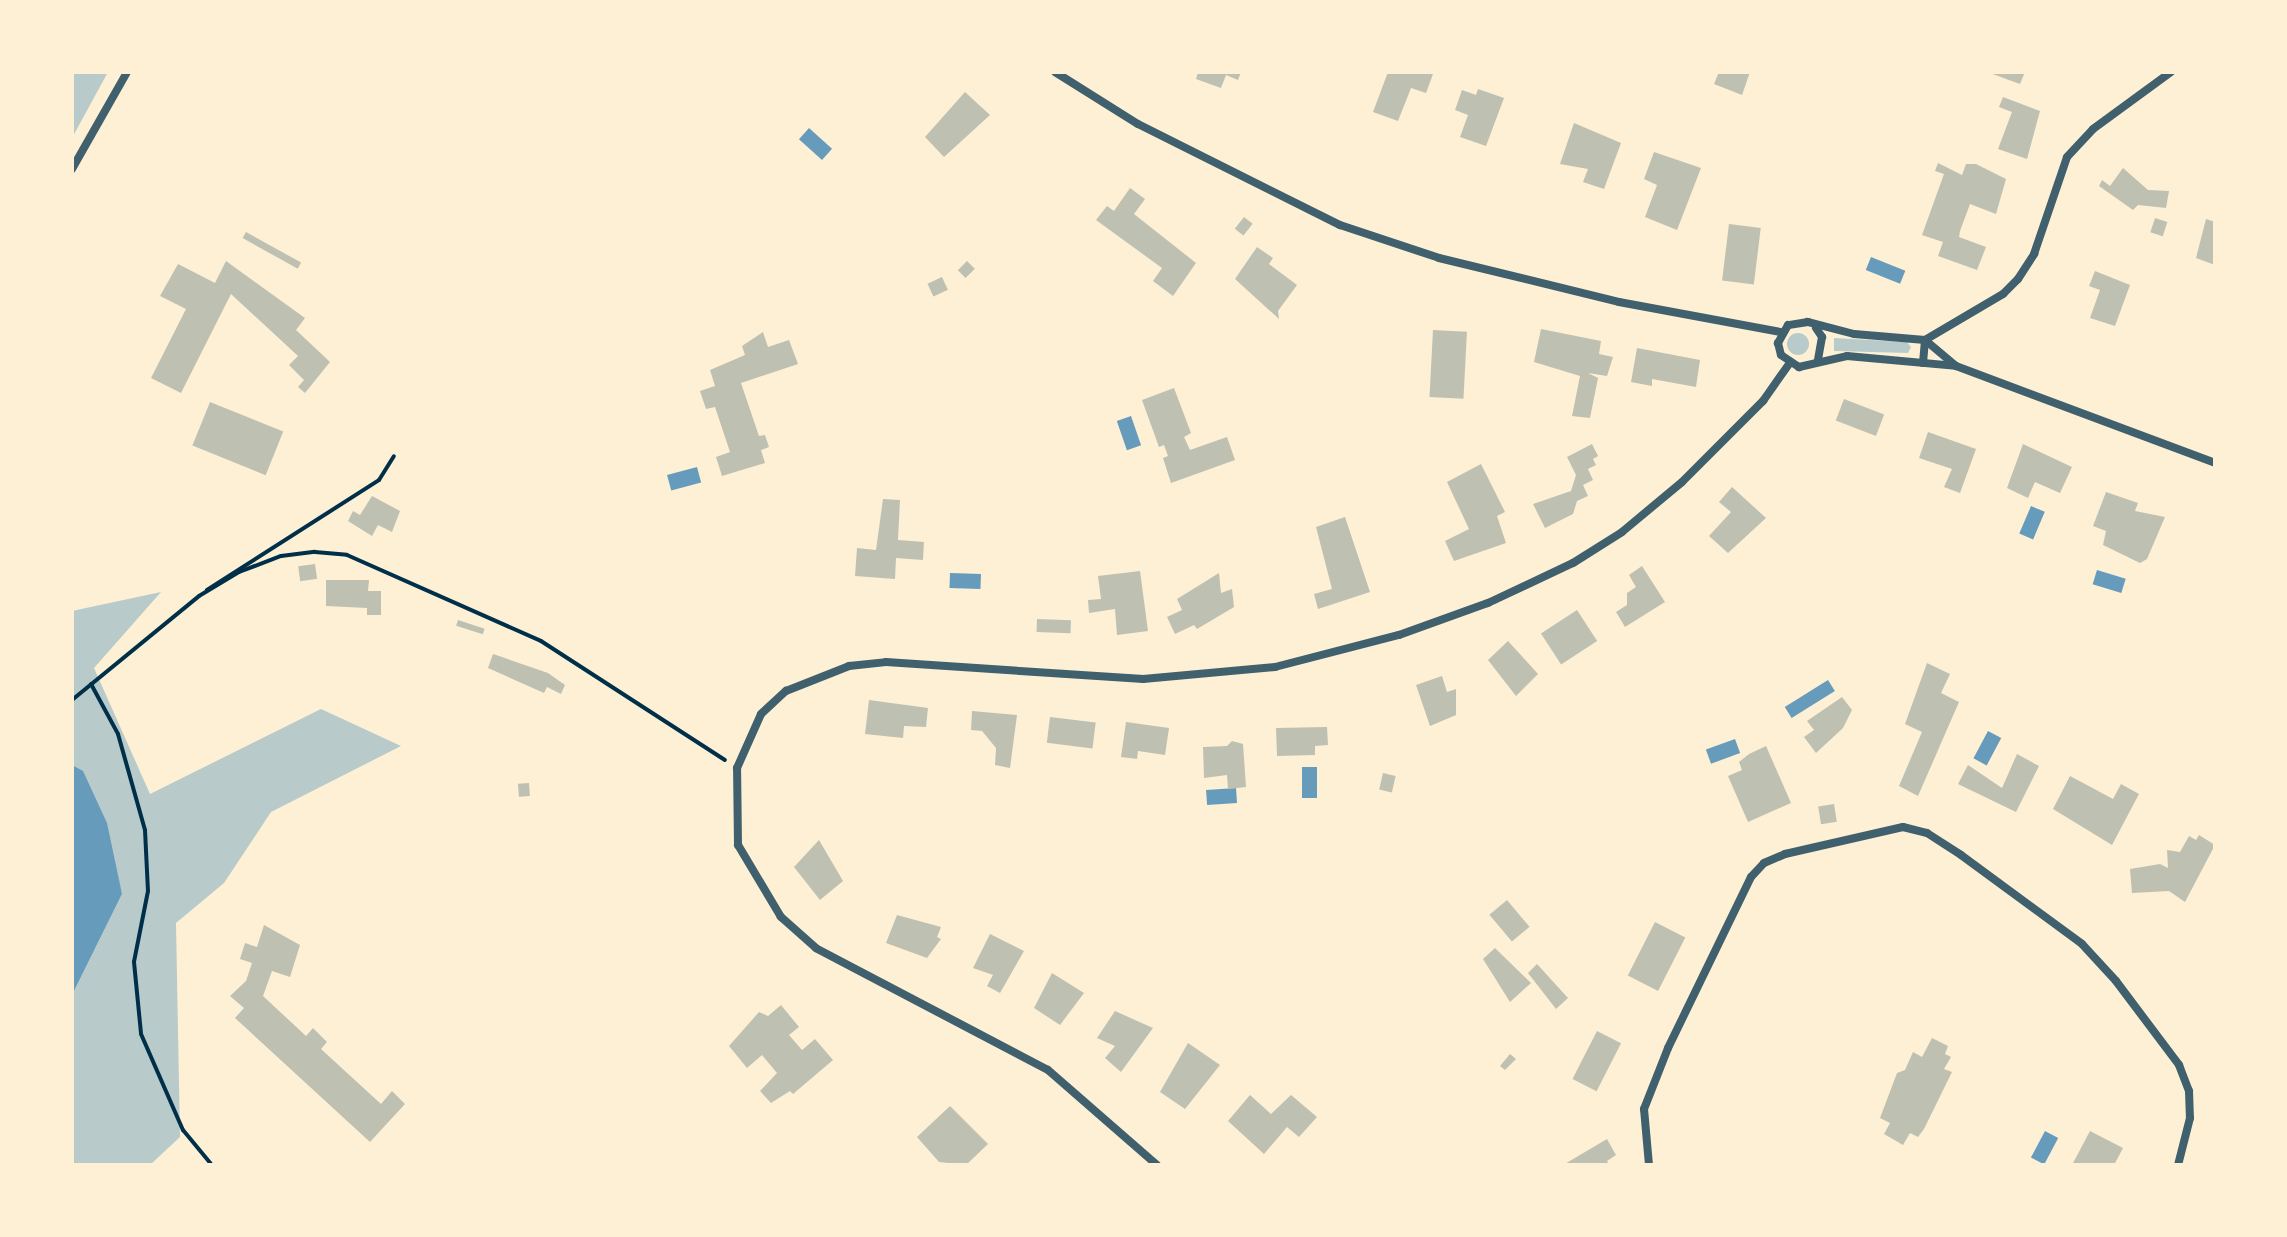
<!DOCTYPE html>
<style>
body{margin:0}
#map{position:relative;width:2287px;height:1237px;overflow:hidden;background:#fdf0d5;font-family:"Roboto Condensed",sans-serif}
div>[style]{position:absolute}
.green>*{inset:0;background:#b9caca}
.round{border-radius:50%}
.water>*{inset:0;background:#669bbc;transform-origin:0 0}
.building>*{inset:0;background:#bec0b2;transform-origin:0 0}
.path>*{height:4px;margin:-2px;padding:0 2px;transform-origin:2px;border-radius:2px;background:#003049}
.minor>*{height:8px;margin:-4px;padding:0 4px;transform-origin:4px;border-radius:4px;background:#3f606c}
span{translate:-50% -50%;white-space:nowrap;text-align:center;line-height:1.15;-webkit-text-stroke:8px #fdf0d5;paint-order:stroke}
.frame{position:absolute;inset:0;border:74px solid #fdf0d5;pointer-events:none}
</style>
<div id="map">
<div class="green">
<i style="clip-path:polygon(72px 72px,108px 72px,72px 138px)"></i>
<i class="round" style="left:1787px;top:333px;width:22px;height:22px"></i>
<i style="clip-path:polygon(1834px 338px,1907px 342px,1911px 347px,1908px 353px,1834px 351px)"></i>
<i style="clip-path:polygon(161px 592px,94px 668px,150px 794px,321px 709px,401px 746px,271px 812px,224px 883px,176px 923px,180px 1137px,150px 1165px,72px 1165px,72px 995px,122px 894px,83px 772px,72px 765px,72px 611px)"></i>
</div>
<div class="water">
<i style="left:809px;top:128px;width:31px;height:15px;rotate:42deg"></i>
<i style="left:1871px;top:257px;width:37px;height:14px;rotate:22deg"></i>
<i style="left:1131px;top:416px;width:31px;height:15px;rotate:71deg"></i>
<i style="left:697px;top:467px;width:16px;height:31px;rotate:75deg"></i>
<i style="left:2031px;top:506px;width:15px;height:30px;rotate:23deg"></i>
<i style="left:2097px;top:570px;width:30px;height:15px;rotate:17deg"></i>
<i style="left:950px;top:573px;width:31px;height:15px;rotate:2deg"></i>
<i style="left:1828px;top:680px;width:13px;height:51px;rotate:58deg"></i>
<i style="left:1988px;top:731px;width:15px;height:31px;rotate:28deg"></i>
<i style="left:1735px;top:739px;width:15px;height:31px;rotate:70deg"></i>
<i style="clip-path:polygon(72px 765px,83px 771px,107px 823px,122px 894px,72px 995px)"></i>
<i style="left:1302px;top:767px;width:15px;height:31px"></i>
<i style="left:1236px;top:788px;width:15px;height:30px;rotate:86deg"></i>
<i style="left:2045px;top:1131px;width:15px;height:30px;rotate:28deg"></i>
</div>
<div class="building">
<i style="clip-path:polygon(1198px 72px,1241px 72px,1238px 80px,1226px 75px,1221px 88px,1196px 79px)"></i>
<i style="clip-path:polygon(1388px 72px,1433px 74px,1426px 93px,1411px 88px,1398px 121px,1373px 112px)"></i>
<i style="clip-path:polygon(1719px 72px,1750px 72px,1742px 95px,1714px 84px)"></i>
<i style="clip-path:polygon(1987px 72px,2025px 72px,2020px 84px)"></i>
<i style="clip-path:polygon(1478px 89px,1504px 98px,1486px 146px,1460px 137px,1468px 115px,1455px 110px,1462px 90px,1476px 95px)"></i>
<i style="clip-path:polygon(965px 92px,990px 115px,944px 157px,925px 137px)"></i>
<i style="clip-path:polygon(2003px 97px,2040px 111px,2027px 159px,1998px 149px,2012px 112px,1999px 107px)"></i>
<i style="clip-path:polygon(1574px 123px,1621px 143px,1604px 189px,1583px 182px,1588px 169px,1560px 164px)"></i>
<i style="clip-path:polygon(1654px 152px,1701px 168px,1677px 230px,1645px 217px,1657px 185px,1644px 179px)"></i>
<i style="clip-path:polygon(1938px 163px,1962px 175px,1966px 164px,1976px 164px,2006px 179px,1996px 214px,1970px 204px,1960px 231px,1959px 237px,1986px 247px,1977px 270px,1938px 256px,1943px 242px,1922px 235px,1944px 174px,1935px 171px)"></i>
<i style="clip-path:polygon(2123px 168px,2148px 190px,2169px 191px,2166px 208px,2138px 205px,2133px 210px,2099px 186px,2102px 180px,2110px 186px)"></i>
<i style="clip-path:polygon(1130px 188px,1145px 199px,1134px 214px,1196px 263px,1173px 296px,1153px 281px,1162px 268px,1096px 220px,1107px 206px,1114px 211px)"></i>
<i style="left:1244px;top:217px;width:11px;height:15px;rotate:38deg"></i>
<i style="left:2155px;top:218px;width:13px;height:15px;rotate:18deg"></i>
<i style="clip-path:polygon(2206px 219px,2215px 222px,2215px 265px,2196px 258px)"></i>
<i style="left:1729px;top:224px;width:32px;height:57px;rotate:7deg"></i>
<i style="left:246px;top:232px;width:63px;height:7px;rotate:29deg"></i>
<i style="clip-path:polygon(1257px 247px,1273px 258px,1269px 264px,1297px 285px,1278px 311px,1279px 319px,1235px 279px)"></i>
<i style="clip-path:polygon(226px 261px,305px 318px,296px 330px,330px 362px,305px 393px,298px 387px,304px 380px,289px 365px,298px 356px,231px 294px,181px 393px,151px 378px,186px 309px,160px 296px,178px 264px,215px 283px)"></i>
<i style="left:967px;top:261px;width:11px;height:13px;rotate:45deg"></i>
<i style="clip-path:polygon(2095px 271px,2130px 285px,2115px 326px,2090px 318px,2100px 290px,2089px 286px)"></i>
<i style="left:942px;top:277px;width:14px;height:16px;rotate:65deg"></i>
<i style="clip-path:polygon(1541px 329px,1601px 341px,1599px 354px,1613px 357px,1607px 376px,1588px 373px,1598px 378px,1590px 418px,1572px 416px,1580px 376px,1534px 362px)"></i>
<i style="left:1433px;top:330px;width:34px;height:67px;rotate:3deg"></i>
<i style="clip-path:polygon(763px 332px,768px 347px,789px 340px,798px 364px,741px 383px,759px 436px,765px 435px,769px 447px,761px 450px,765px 463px,722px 476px,716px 457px,730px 452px,715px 407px,706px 409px,700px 391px,715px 386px,710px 370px,745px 355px,742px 346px)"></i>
<i style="clip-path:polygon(1637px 348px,1700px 360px,1696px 387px,1652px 379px,1652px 386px,1631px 382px)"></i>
<i style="clip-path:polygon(1174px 388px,1191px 433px,1184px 437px,1190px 450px,1227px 437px,1235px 460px,1171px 483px,1163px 458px,1168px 456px,1164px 445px,1159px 447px,1142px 400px)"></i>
<i style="left:1844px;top:399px;width:43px;height:23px;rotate:21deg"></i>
<i style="left:210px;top:402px;width:79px;height:47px;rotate:22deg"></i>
<i style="clip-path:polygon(1928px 432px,1976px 449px,1960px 493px,1944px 487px,1952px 469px,1919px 458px)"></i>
<i style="clip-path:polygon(1592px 444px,1598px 456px,1593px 459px,1596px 465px,1588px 469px,1593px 480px,1583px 485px,1588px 496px,1577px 501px,1573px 514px,1545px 528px,1533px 504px,1571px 491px,1576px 475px,1567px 457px)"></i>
<i style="clip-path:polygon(2023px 444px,2072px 467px,2060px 493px,2035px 482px,2028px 498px,2007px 488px)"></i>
<i style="clip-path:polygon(1481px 464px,1505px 512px,1497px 516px,1506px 543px,1454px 561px,1445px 541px,1469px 529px,1447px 482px)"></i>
<i style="clip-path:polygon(1732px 487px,1766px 518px,1728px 553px,1709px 536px,1731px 512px,1719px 502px)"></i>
<i style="clip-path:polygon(2106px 492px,2138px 503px,2135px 511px,2165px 517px,2147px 559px,2140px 563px,2103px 545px,2106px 531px,2093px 526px)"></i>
<i style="clip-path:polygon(372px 496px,400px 511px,392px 532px,378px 525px,372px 536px,348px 521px,353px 511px,360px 515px)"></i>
<i style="clip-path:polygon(883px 499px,900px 500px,898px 540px,924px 542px,923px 560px,896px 558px,895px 579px,855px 576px,857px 548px,876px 550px)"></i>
<i style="clip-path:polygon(1345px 517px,1370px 592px,1318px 609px,1314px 594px,1332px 589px,1316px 527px)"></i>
<i style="left:315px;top:564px;width:15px;height:17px;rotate:82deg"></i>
<i style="clip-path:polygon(1642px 566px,1665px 602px,1625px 627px,1616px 612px,1627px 605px,1627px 593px,1636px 587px,1629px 575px)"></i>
<i style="clip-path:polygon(1140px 571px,1148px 631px,1117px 635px,1115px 609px,1089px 613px,1088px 600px,1101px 599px,1098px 576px)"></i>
<i style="clip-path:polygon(1219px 573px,1221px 593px,1232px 589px,1234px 607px,1197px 629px,1194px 625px,1175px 634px,1167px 617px,1182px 610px,1177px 599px)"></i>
<i style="clip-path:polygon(326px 580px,369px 580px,368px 591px,381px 591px,381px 615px,367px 615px,367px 608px,326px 606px)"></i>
<i style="left:1577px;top:610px;width:37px;height:43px;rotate:57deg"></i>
<i style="left:1037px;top:619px;width:34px;height:13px;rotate:2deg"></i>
<i style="left:458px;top:620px;width:28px;height:6px;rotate:18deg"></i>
<i style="clip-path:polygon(1508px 641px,1538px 674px,1516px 696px,1488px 660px)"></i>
<i style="clip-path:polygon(493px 654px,548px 673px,565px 685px,561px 694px,547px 687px,544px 693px,488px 668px)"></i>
<i style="clip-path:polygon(1927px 663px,1950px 674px,1941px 693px,1959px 702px,1918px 796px,1899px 786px,1922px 732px,1905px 724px)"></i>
<i style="clip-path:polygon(1442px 676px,1447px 692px,1456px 689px,1456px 715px,1430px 726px,1416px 685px)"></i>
<i style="clip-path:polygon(1842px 697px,1852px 710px,1843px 728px,1816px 753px,1804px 737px,1814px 730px,1807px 721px)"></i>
<i style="clip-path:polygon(869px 700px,928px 708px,926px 727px,904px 726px,903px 738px,865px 734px)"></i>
<i style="clip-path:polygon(972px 711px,1017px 715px,1010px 768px,995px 765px,996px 748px,982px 731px,971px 730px)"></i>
<i style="left:1050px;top:717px;width:46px;height:26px;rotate:7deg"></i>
<i style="clip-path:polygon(1126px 722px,1169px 728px,1165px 755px,1138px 751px,1137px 759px,1121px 757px)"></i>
<i style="clip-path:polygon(1327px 727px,1328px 745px,1315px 746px,1315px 755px,1277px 756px,1276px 728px)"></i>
<i style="clip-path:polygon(1232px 741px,1243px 744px,1246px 787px,1228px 789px,1227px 775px,1204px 778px,1203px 747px,1227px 746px)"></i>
<i style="clip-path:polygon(1766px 746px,1791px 803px,1748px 822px,1728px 776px,1742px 770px,1739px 762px,1749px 754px)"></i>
<i style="clip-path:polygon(2017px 754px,2039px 766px,2016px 812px,1958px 784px,1968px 765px,2002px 788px)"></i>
<i style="left:1383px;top:773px;width:13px;height:17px;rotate:13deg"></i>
<i style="clip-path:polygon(2070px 776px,2113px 799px,2121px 784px,2139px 794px,2112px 845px,2053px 809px)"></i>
<i style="left:529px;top:783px;width:13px;height:11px;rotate:86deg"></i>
<i style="left:1834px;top:804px;width:18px;height:16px;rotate:81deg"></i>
<i style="clip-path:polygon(2199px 835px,2215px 845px,2185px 902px,2169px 891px,2132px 893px,2130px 869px,2160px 864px,2168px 868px,2167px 850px,2180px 852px,2189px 836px,2196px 840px)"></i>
<i style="clip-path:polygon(819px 840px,843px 881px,820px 900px,794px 867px)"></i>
<i style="left:1507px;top:900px;width:35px;height:23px;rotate:50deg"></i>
<i style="clip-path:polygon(897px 915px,941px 927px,937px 937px,941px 939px,927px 958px,886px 943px)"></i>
<i style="left:1655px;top:922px;width:34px;height:60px;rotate:27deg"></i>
<i style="clip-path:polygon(264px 925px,300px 945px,290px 977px,272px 971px,263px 996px,306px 1036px,313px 1028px,327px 1042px,321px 1049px,381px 1104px,392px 1091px,405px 1104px,370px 1142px,235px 1018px,244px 1008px,230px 996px,246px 981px,252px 963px,240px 959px,245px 943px,257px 947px)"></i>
<i style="clip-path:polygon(990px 934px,1024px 951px,1000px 993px,987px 986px,993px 975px,973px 968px)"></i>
<i style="clip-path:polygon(1495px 948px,1531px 983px,1510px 1002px,1483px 959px)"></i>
<i style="clip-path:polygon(1537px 964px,1568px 998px,1556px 1009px,1528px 973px)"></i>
<i style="clip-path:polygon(1052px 973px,1084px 993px,1060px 1025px,1034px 1008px)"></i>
<i style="clip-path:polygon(781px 1005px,799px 1027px,789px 1035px,802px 1050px,815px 1039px,833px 1060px,793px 1094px,790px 1091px,771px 1103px,760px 1091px,777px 1073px,762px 1055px,747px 1068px,729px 1046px,759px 1012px,768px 1016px)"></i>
<i style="clip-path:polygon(1115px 1011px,1153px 1028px,1121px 1072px,1105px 1058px,1115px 1046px,1097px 1038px)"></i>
<i style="left:1597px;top:1031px;width:27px;height:54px;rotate:27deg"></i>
<i style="clip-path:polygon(1932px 1038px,1948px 1046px,1945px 1054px,1951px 1057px,1944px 1069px,1952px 1072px,1924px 1129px,1918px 1137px,1910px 1133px,1903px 1145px,1884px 1134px,1890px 1123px,1880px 1118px,1897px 1073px,1905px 1070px,1913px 1052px,1922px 1057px)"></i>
<i style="clip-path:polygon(1188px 1043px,1220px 1065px,1185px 1109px,1160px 1092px)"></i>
<i style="clip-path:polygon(1510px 1054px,1516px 1059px,1505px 1070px,1500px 1066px)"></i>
<i style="clip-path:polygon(1250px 1095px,1271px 1114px,1291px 1095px,1317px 1117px,1299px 1137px,1287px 1127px,1264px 1154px,1228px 1121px)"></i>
<i style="clip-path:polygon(950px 1106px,988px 1144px,966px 1165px,939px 1162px,917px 1137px)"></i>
<i style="clip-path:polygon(2090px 1131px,2123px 1148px,2114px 1165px,2072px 1165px)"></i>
<i style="clip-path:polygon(1607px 1139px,1616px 1155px,1607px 1161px,1609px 1165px,1563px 1165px)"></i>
</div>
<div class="path">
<i style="left:207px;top:590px;width:204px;rotate:-32.6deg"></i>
<i style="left:379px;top:480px;width:28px;rotate:-58deg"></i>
<i style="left:91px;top:684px;width:57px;rotate:61.6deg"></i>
<i style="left:118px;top:734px;width:100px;rotate:74.3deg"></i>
<i style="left:145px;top:830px;width:61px;rotate:87.2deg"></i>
<i style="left:148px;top:891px;width:72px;rotate:101.2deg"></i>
<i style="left:134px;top:962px;width:72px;rotate:84.4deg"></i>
<i style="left:141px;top:1034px;width:105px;rotate:66.4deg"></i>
<i style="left:183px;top:1130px;width:45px;rotate:50.4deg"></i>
<i style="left:72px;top:700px;width:164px;rotate:-39.3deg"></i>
<i style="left:199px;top:596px;width:47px;rotate:-31deg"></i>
<i style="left:239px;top:572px;width:45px;rotate:-20.9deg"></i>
<i style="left:281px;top:556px;width:34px;rotate:-7deg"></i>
<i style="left:315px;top:552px;width:32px;rotate:5deg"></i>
<i style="left:347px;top:555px;width:212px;rotate:23.9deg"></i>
<i style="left:541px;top:641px;width:219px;rotate:32.9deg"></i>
</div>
<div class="minor">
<i style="left:1055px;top:72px;width:98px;rotate:32.1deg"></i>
<i style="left:1138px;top:124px;width:226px;rotate:26.6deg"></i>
<i style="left:1340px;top:225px;width:104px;rotate:18.4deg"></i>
<i style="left:1439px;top:258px;width:185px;rotate:13.7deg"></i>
<i style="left:1619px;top:302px;width:165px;rotate:10.5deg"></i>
<i style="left:72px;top:169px;width:112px;rotate:-60.4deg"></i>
<i style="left:1816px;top:328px;width:11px;rotate:56deg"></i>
<i style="left:1822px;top:337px;width:23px;rotate:100deg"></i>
<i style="left:1923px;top:363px;width:23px;rotate:-85deg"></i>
<i style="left:1925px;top:340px;width:91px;rotate:-30.5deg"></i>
<i style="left:2003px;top:294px;width:21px;rotate:-45deg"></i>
<i style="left:2018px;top:279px;width:30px;rotate:-57deg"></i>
<i style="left:2034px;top:254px;width:102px;rotate:-71.2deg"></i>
<i style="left:2067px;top:157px;width:38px;rotate:-47deg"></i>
<i style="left:2093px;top:129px;width:97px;rotate:-36.2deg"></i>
<i style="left:1956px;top:366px;width:40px;rotate:-140deg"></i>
<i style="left:1925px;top:340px;width:71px;rotate:-175.2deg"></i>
<i style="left:1854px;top:334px;width:48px;rotate:-165.4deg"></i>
<i style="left:1808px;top:322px;width:20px;rotate:171deg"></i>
<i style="left:1788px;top:325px;width:21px;rotate:119deg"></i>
<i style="left:1778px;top:343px;width:12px;rotate:76deg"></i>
<i style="left:1781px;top:355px;width:22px;rotate:34deg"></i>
<i style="left:1799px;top:367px;width:49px;rotate:-12.9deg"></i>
<i style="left:1847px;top:356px;width:109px;rotate:5.2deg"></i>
<i style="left:1956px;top:366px;width:277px;rotate:20.5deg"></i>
<i style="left:1157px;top:1165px;width:145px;rotate:-138.9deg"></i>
<i style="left:1048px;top:1070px;width:262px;rotate:-152.3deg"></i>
<i style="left:816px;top:948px;width:47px;rotate:-138.5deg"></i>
<i style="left:781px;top:917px;width:84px;rotate:-120.8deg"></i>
<i style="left:738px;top:845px;width:77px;rotate:-90.7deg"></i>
<i style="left:737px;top:768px;width:59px;rotate:-66deg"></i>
<i style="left:761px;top:714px;width:34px;rotate:-43deg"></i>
<i style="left:786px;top:691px;width:68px;rotate:-21.6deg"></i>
<i style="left:849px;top:666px;width:37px;rotate:-6deg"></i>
<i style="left:886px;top:662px;width:258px;rotate:3.8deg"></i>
<i style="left:1143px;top:679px;width:133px;rotate:-5.2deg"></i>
<i style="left:1275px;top:667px;width:128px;rotate:-14.5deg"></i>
<i style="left:1399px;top:635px;width:95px;rotate:-19.8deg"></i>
<i style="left:1488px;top:603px;width:94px;rotate:-25.2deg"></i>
<i style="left:1573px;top:563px;width:58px;rotate:-32.3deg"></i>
<i style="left:1622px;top:532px;width:78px;rotate:-39.8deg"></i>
<i style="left:1682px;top:482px;width:115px;rotate:-45deg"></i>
<i style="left:1763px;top:401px;width:45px;rotate:-54.9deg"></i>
<i style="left:1649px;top:1165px;width:56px;rotate:-95.1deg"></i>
<i style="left:1644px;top:1109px;width:66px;rotate:-68.5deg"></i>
<i style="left:1668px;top:1048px;width:190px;rotate:-64.1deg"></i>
<i style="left:1751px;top:877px;width:19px;rotate:-47deg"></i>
<i style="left:1764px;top:863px;width:23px;rotate:-23deg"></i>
<i style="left:1785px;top:854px;width:121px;rotate:-12.9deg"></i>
<i style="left:1903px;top:827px;width:25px;rotate:14deg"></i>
<i style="left:1927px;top:833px;width:40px;rotate:32.9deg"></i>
<i style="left:1961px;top:855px;width:150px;rotate:36.3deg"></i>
<i style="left:2082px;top:944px;width:50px;rotate:47.4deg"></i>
<i style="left:2116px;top:981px;width:105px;rotate:53.1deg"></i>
<i style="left:2179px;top:1065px;width:28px;rotate:69deg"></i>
<i style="left:2189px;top:1091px;width:27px;rotate:88deg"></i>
<i style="left:2190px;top:1118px;width:49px;rotate:104.3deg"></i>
</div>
<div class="frame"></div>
</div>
